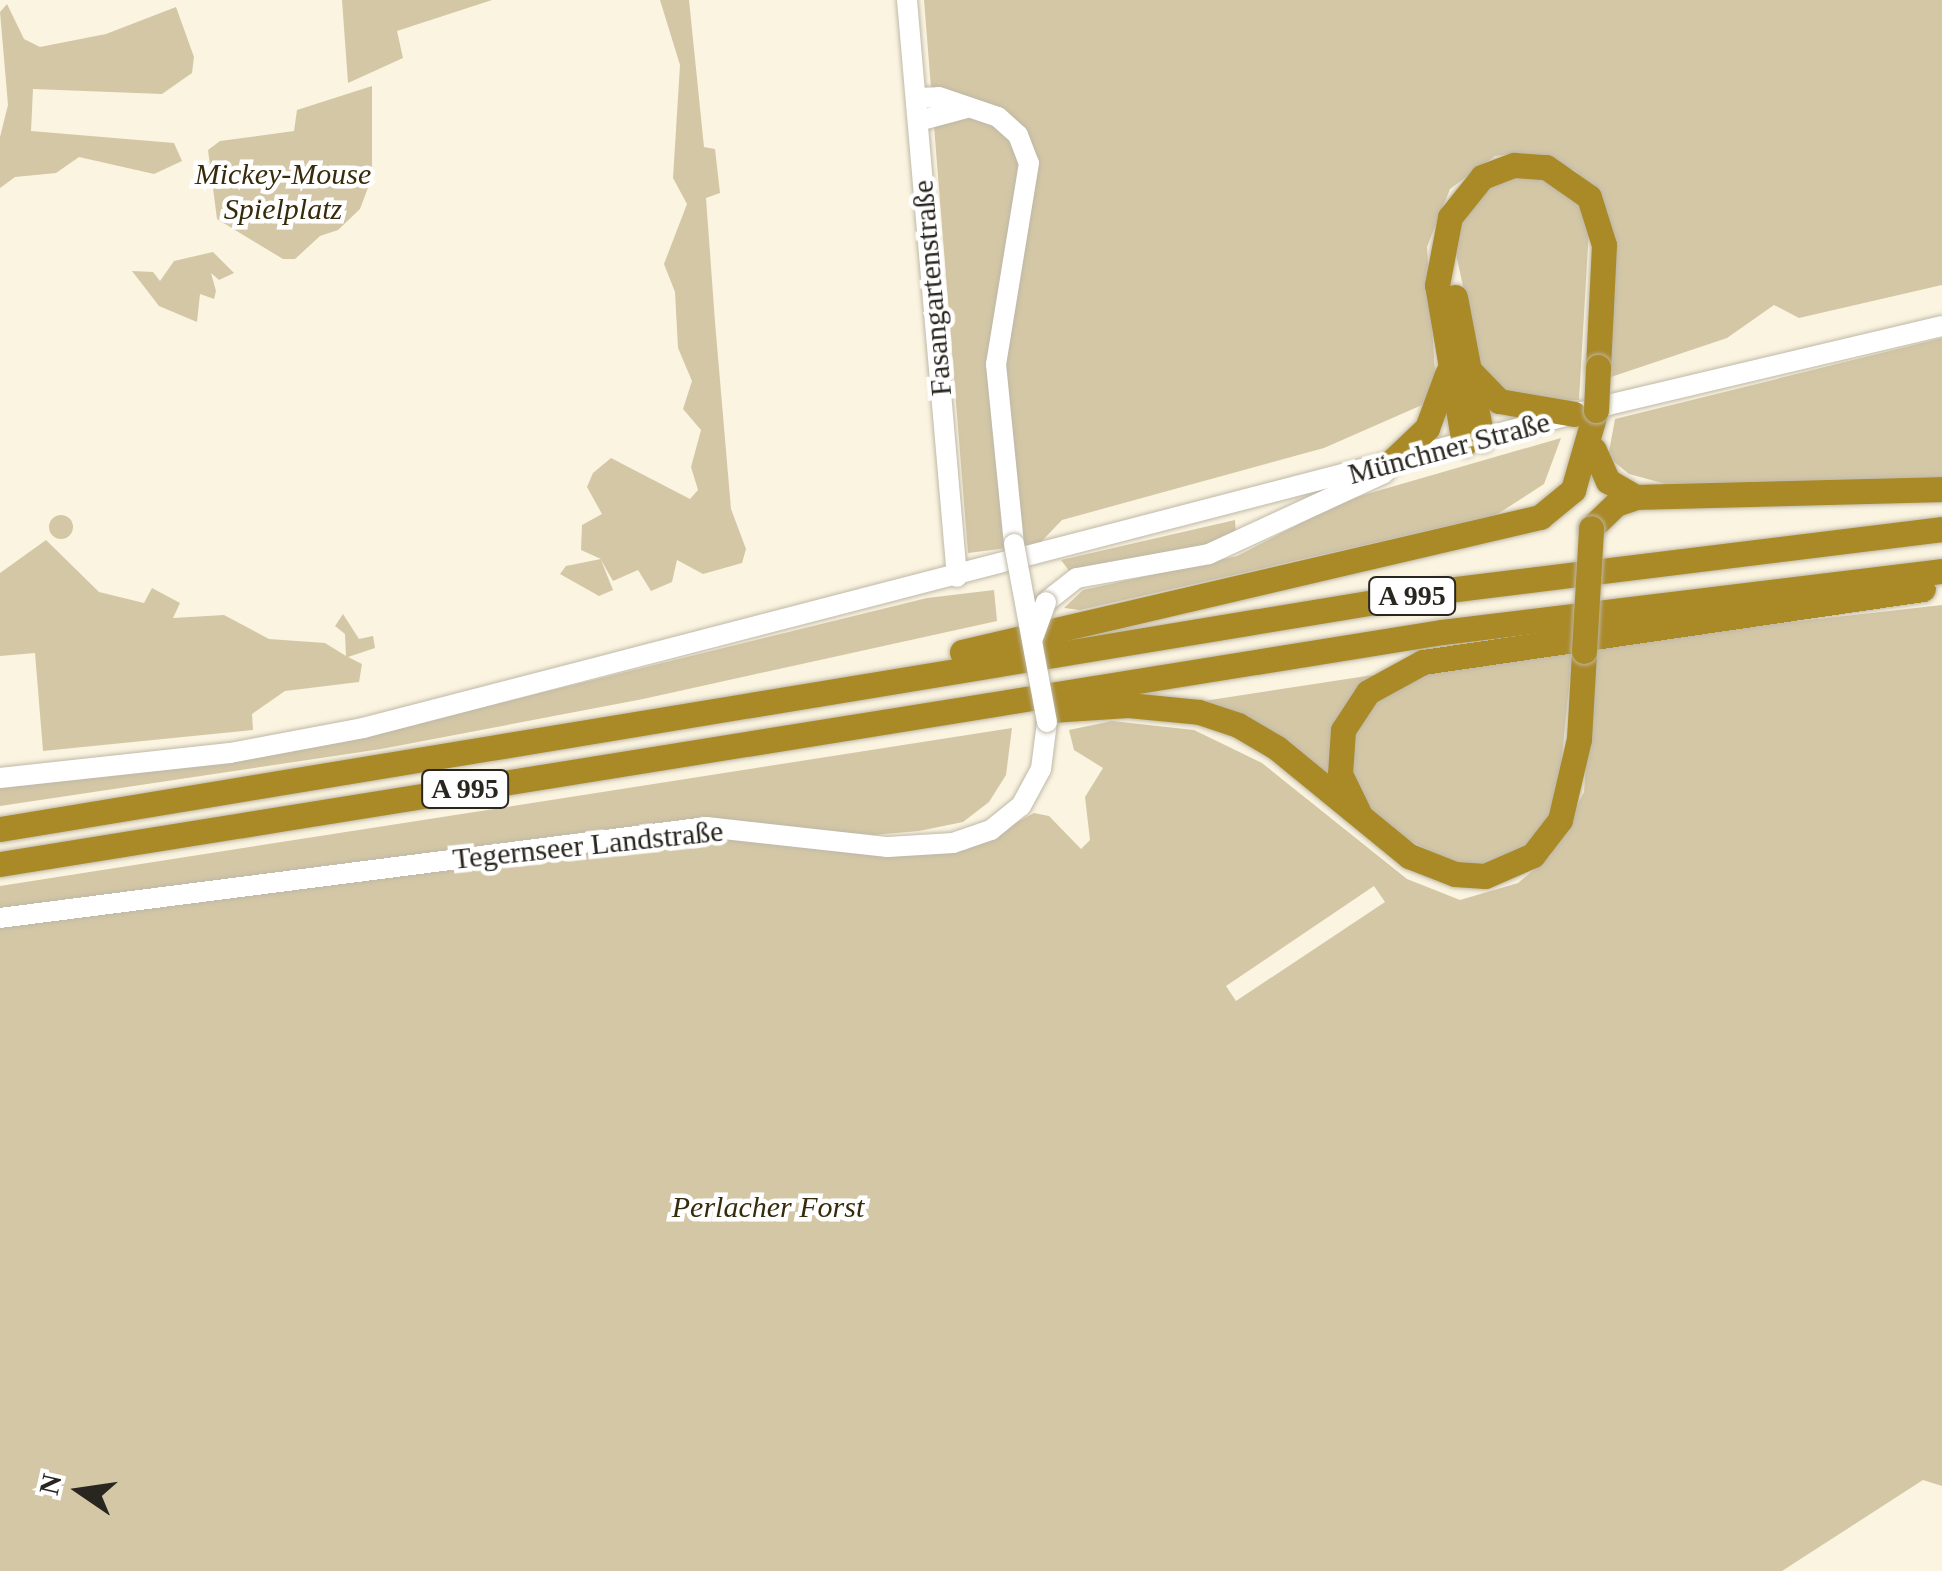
<!DOCTYPE html>
<meta charset="utf-8">
<style>
body{margin:0}
#map{position:relative;width:1942px;height:1571px;overflow:hidden;background:#fbf4e1;font-family:Georgia,serif}
div>[style]{position:absolute}
.green>*{inset:0;background:#d4c7a6}
.round{border-radius:50%}
.roads{filter:drop-shadow(0 0 2px #beb8a6) drop-shadow(0 0 2px #beb8a6)}
.secondary>*{height:20px;margin:-10px;padding:0 10px;transform-origin:10px;border-radius:10px;background:#fff}
.highway>*{height:25px;margin:-12.5px;padding:0 12.5px;transform-origin:12.5px;border-radius:12.5px;background:#aa8927}
.bridges{filter:drop-shadow(0 0 2px #beb8a6) drop-shadow(0 0 2px #beb8a6)}
.secondary-bridge>*{height:20px;margin:-10px;padding:0 10px;transform-origin:10px;border-radius:10px;background:#fff}
.highway-bridge>*{height:25px;margin:-12.5px;padding:0 12.5px;transform-origin:12.5px;border-radius:12.5px;background:#aa8927}
span{translate:-50% -50%;white-space:nowrap;text-align:center;line-height:1.15;-webkit-text-stroke:9px #fff;paint-order:stroke}
.shield-label span{padding:2px 8px;background:#fff;border:2px solid;border-radius:8px;-webkit-text-stroke-width:0}
.shield-label{font-size:28px;color:#29261f;font-weight:700}
.park-label{font-size:30px;color:#362b0a;font-style:italic}
.street-label{font-size:30px;color:#29261f}
.north{position:absolute;left:30px;top:1441px;width:100px;height:100px;-webkit-text-stroke:8px #fff;paint-order:stroke;rotate:283deg;font-size:28px;font-weight:700;line-height:40px;text-align:center;color:#29261f}
.north::after{content:'';display:block;margin:auto;width:35px;height:45px;background:#29261f;clip-path:polygon(50% 0,100% 100%,50% 72%,0 100%)}
</style>
<div id="map">
<div class="green">
<i style="clip-path:polygon(342px 0,492px 0,397px 31px,403px 58px,348px 83px)"></i>
<i style="clip-path:polygon(660px 0,689px 0,704px 147px,715px 149px,720px 193px,706px 198px,715px 322px,731px 509px,746px 549px,742px 563px,703px 574px,677px 560px,672px 582px,651px 591px,638px 570px,613px 581px,601px 560px,613px 590px,599px 596px,560px 574px,566px 566px,601px 559px,581px 550px,582px 525px,602px 514px,587px 487px,593px 473px,611px 458px,690px 499px,698px 490px,691px 467px,701px 430px,683px 409px,692px 381px,678px 348px,675px 292px,664px 264px,687px 204px,673px 178px,680px 65px)"></i>
<i style="clip-path:polygon(924px 0,1942px 0,1942px 285px,1799px 318px,1774px 305px,1727px 338px,1608px 378px,1608px 214px,1594px 188px,1574px 170px,1519px 153px,1495px 156px,1450px 189px,1427px 247px,1436px 387px,1422px 405px,1324px 448px,1062px 520px,1039px 544px,968px 553px)"></i>
<i style="clip-path:polygon(7px 4px,24px 39px,40px 47px,106px 34px,176px 7px,194px 57px,192px 73px,162px 94px,33px 89px,31px 131px,174px 143px,182px 161px,154px 174px,79px 157px,56px 173px,15px 177px,0 188px,0 137px,8px 105px,0 12px)"></i>
<i style="clip-path:polygon(372px 86px,372px 177px,360px 209px,338px 230px,320px 236px,295px 259px,283px 259px,217px 219px,208px 150px,220px 141px,294px 131px,297px 110px)"></i>
<i style="clip-path:polygon(1540px 177px,1581px 206px,1589px 229px,1579px 400px,1536px 404px,1483px 379px,1456px 254px,1465px 209px,1498px 178px)"></i>
<i style="clip-path:polygon(213px 252px,234px 273px,219px 280px,211px 273px,216px 291px,214px 299px,200px 294px,197px 322px,159px 306px,132px 271px,153px 272px,160px 281px,174px 261px)"></i>
<i style="clip-path:polygon(1942px 338px,1942px 477px,1666px 484px,1629px 474px,1608px 457px,1615px 419px)"></i>
<i style="clip-path:polygon(1561px 438px,1544px 484px,1496px 515px,1080px 610px,1064px 608px,1083px 590px,1237px 556px,1346px 500px)"></i>
<i class="round" style="left:49px;top:515px;width:24px;height:24px"></i>
<i style="clip-path:polygon(1235px 520px,1236px 535px,1163px 561px,1070px 572px,1061px 560px)"></i>
<i style="clip-path:polygon(46px 540px,99px 592px,144px 603px,152px 588px,180px 603px,173px 618px,224px 615px,269px 639px,325px 643px,346px 656px,345px 634px,335px 626px,343px 614px,359px 639px,373px 636px,375px 648px,348px 657px,362px 664px,359px 682px,285px 691px,252px 714px,253px 730px,43px 751px,35px 653px,0 656px,0 573px)"></i>
<i style="clip-path:polygon(994px 590px,997px 621px,643px 699px,381px 749px,0 806px,0 785px,366px 736px,927px 598px)"></i>
<i style="clip-path:polygon(evenodd,1942px 605px,1942px 1486px,1923px 1480px,1782px 1571px,0 1571px,0 927px,700px 837px,920px 855px,966px 850px,1034px 813px,1049px 816px,1081px 849px,1090px 840px,1085px 797px,1103px 768px,1074px 750px,1069px 730px,1112px 721px,1194px 730px,1262px 763px,1407px 879px,1460px 900px,1518px 883px,1550px 856px,1584px 792px,1593px 656px,1606px 643px,1942px 605px,1374px 886px,1385px 902px,1236px 1001px,1226px 986px,1374px 886px)"></i>
<i style="clip-path:polygon(1573px 647px,1560px 777px,1548px 820px,1530px 846px,1481px 866px,1454px 864px,1374px 822px,1346px 778px,1348px 731px,1395px 679px)"></i>
<i style="clip-path:polygon(1373px 675px,1335px 786px,1197px 702px)"></i>
<i style="clip-path:polygon(1012px 728px,1006px 775px,989px 802px,963px 822px,919px 831px,874px 835px,688px 819px,0 908px,0 886px)"></i>
</div>
<div class="roads">
<div class="secondary">
<i style="left:907px;top:0;width:579px;rotate:85.05deg"></i>
<i style="left:916px;top:98px;width:23px;rotate:-2deg"></i>
<i style="left:939px;top:97px;width:62px;rotate:18.7deg"></i>
<i style="left:998px;top:117px;width:27px;rotate:42deg"></i>
<i style="left:1018px;top:135px;width:30px;rotate:69deg"></i>
<i style="left:1029px;top:163px;width:204px;rotate:99.3deg"></i>
<i style="left:996px;top:364px;width:181px;rotate:84.3deg"></i>
<i style="left:918px;top:121px;width:51px;rotate:-14.9deg"></i>
<i style="left:1046px;top:602px;width:39px;rotate:-38deg"></i>
<i style="left:1077px;top:578px;width:134px;rotate:-10.3deg"></i>
<i style="left:1209px;top:554px;width:193px;rotate:-24.8deg"></i>
<i style="left:0;top:778px;width:231px;rotate:-6.2deg"></i>
<i style="left:230px;top:753px;width:135px;rotate:-10.6deg"></i>
<i style="left:363px;top:728px;width:1286px;rotate:-14.54deg"></i>
<i style="left:1608px;top:405px;width:343px;rotate:-13.3deg"></i>
<i style="left:0;top:918px;width:712px;rotate:-7.34deg"></i>
<i style="left:706px;top:827px;width:183px;rotate:6.3deg"></i>
<i style="left:888px;top:847px;width:65px;rotate:-3.5deg"></i>
<i style="left:953px;top:843px;width:40px;rotate:-18.9deg"></i>
<i style="left:991px;top:830px;width:38px;rotate:-39deg"></i>
<i style="left:1021px;top:806px;width:42px;rotate:-61.6deg"></i>
<i style="left:1041px;top:769px;width:47px;rotate:-82.7deg"></i>
</div>
<div class="highway">
<i style="left:1455px;top:297px;width:145px;rotate:79.2deg"></i>
<i style="left:1467px;top:368px;width:46px;rotate:45.9deg"></i>
<i style="left:1499px;top:401px;width:76px;rotate:9.8deg"></i>
<i style="left:1464px;top:444px;width:161px;rotate:-99.6deg"></i>
<i style="left:1437px;top:285px;width:69px;rotate:-79.2deg"></i>
<i style="left:1450px;top:217px;width:51px;rotate:-51.3deg"></i>
<i style="left:1482px;top:177px;width:34px;rotate:-21deg"></i>
<i style="left:1514px;top:165px;width:32px;rotate:4deg"></i>
<i style="left:1546px;top:167px;width:52px;rotate:34.9deg"></i>
<i style="left:1589px;top:197px;width:50px;rotate:72.6deg"></i>
<i style="left:1604px;top:245px;width:122px;rotate:92.8deg"></i>
<i style="left:1594px;top:450px;width:34px;rotate:66deg"></i>
<i style="left:1608px;top:481px;width:32px;rotate:30deg"></i>
<i style="left:1388px;top:465px;width:54px;rotate:-43.5deg"></i>
<i style="left:1427px;top:428px;width:58px;rotate:-69.7deg"></i>
<i style="left:1591px;top:528px;width:35px;rotate:-44deg"></i>
<i style="left:1616px;top:504px;width:21px;rotate:-19deg"></i>
<i style="left:1636px;top:497px;width:306px;rotate:-1.5deg"></i>
<i style="left:962px;top:652px;width:594px;rotate:-13.15deg"></i>
<i style="left:1540px;top:517px;width:43px;rotate:-39.3deg"></i>
<i style="left:1573px;top:490px;width:83px;rotate:-74deg"></i>
<i style="left:1050px;top:710px;width:78px;rotate:-3.7deg"></i>
<i style="left:1128px;top:705px;width:71px;rotate:5.6deg"></i>
<i style="left:1199px;top:712px;width:41px;rotate:18.4deg"></i>
<i style="left:1238px;top:725px;width:45px;rotate:30.5deg"></i>
<i style="left:1277px;top:748px;width:171px;rotate:39.3deg"></i>
<i style="left:1409px;top:856px;width:49px;rotate:21.4deg"></i>
<i style="left:1455px;top:874px;width:30px;rotate:4deg"></i>
<i style="left:1485px;top:876px;width:52px;rotate:-23.6deg"></i>
<i style="left:1533px;top:855px;width:44px;rotate:-52.4deg"></i>
<i style="left:1560px;top:820px;width:83px;rotate:-76.8deg"></i>
<i style="left:1579px;top:739px;width:88px;rotate:-86.7deg"></i>
<i style="left:1358px;top:811px;width:41px;rotate:-115.9deg"></i>
<i style="left:1340px;top:774px;width:44px;rotate:-86.1deg"></i>
<i style="left:1343px;top:730px;width:45px;rotate:-56.7deg"></i>
<i style="left:1368px;top:692px;width:63px;rotate:-28.6deg"></i>
<i style="left:1423px;top:662px;width:505px;rotate:-8.31deg"></i>
<i style="left:0;top:829px;width:1460px;rotate:-9.38deg"></i>
<i style="left:1440px;top:591px;width:506px;rotate:-7.04deg"></i>
<i style="left:0;top:864px;width:1461px;rotate:-9.14deg"></i>
<i style="left:1442px;top:632px;width:504px;rotate:-6.96deg"></i>
</div>
</div>
<div class="bridges">
<div class="secondary-bridge">
<i style="left:1014px;top:544px;width:181px;rotate:79.5deg"></i>
<i style="left:1033px;top:638px;width:38px;rotate:-70deg"></i>
</div>
<div class="highway-bridge">
<i style="left:1596px;top:410px;width:43px;rotate:-87.3deg"></i>
<i style="left:1584px;top:651px;width:123px;rotate:-86.7deg"></i>
</div>
</div>
<div class="shield-label">
<span style="left:1412px;top:596px">A 995</span>
<span style="left:465px;top:789px">A 995</span>
</div>
<div class="park-label">
<span style="left:283px;top:191px">Mickey-Mouse<br>Spielplatz</span>
<span style="left:768px;top:1207px">Perlacher Forst</span>
</div>
<div class="street-label">
<span style="left:932px;top:288px;rotate:-95deg">Fasangartenstraße</span>
<span style="left:1449px;top:448px;rotate:-15deg">Münchner Straße</span>
<span style="left:588px;top:845px;rotate:-6deg">Tegernseer Landstraße</span>
</div>
<div class="north">N</div>
</div>
